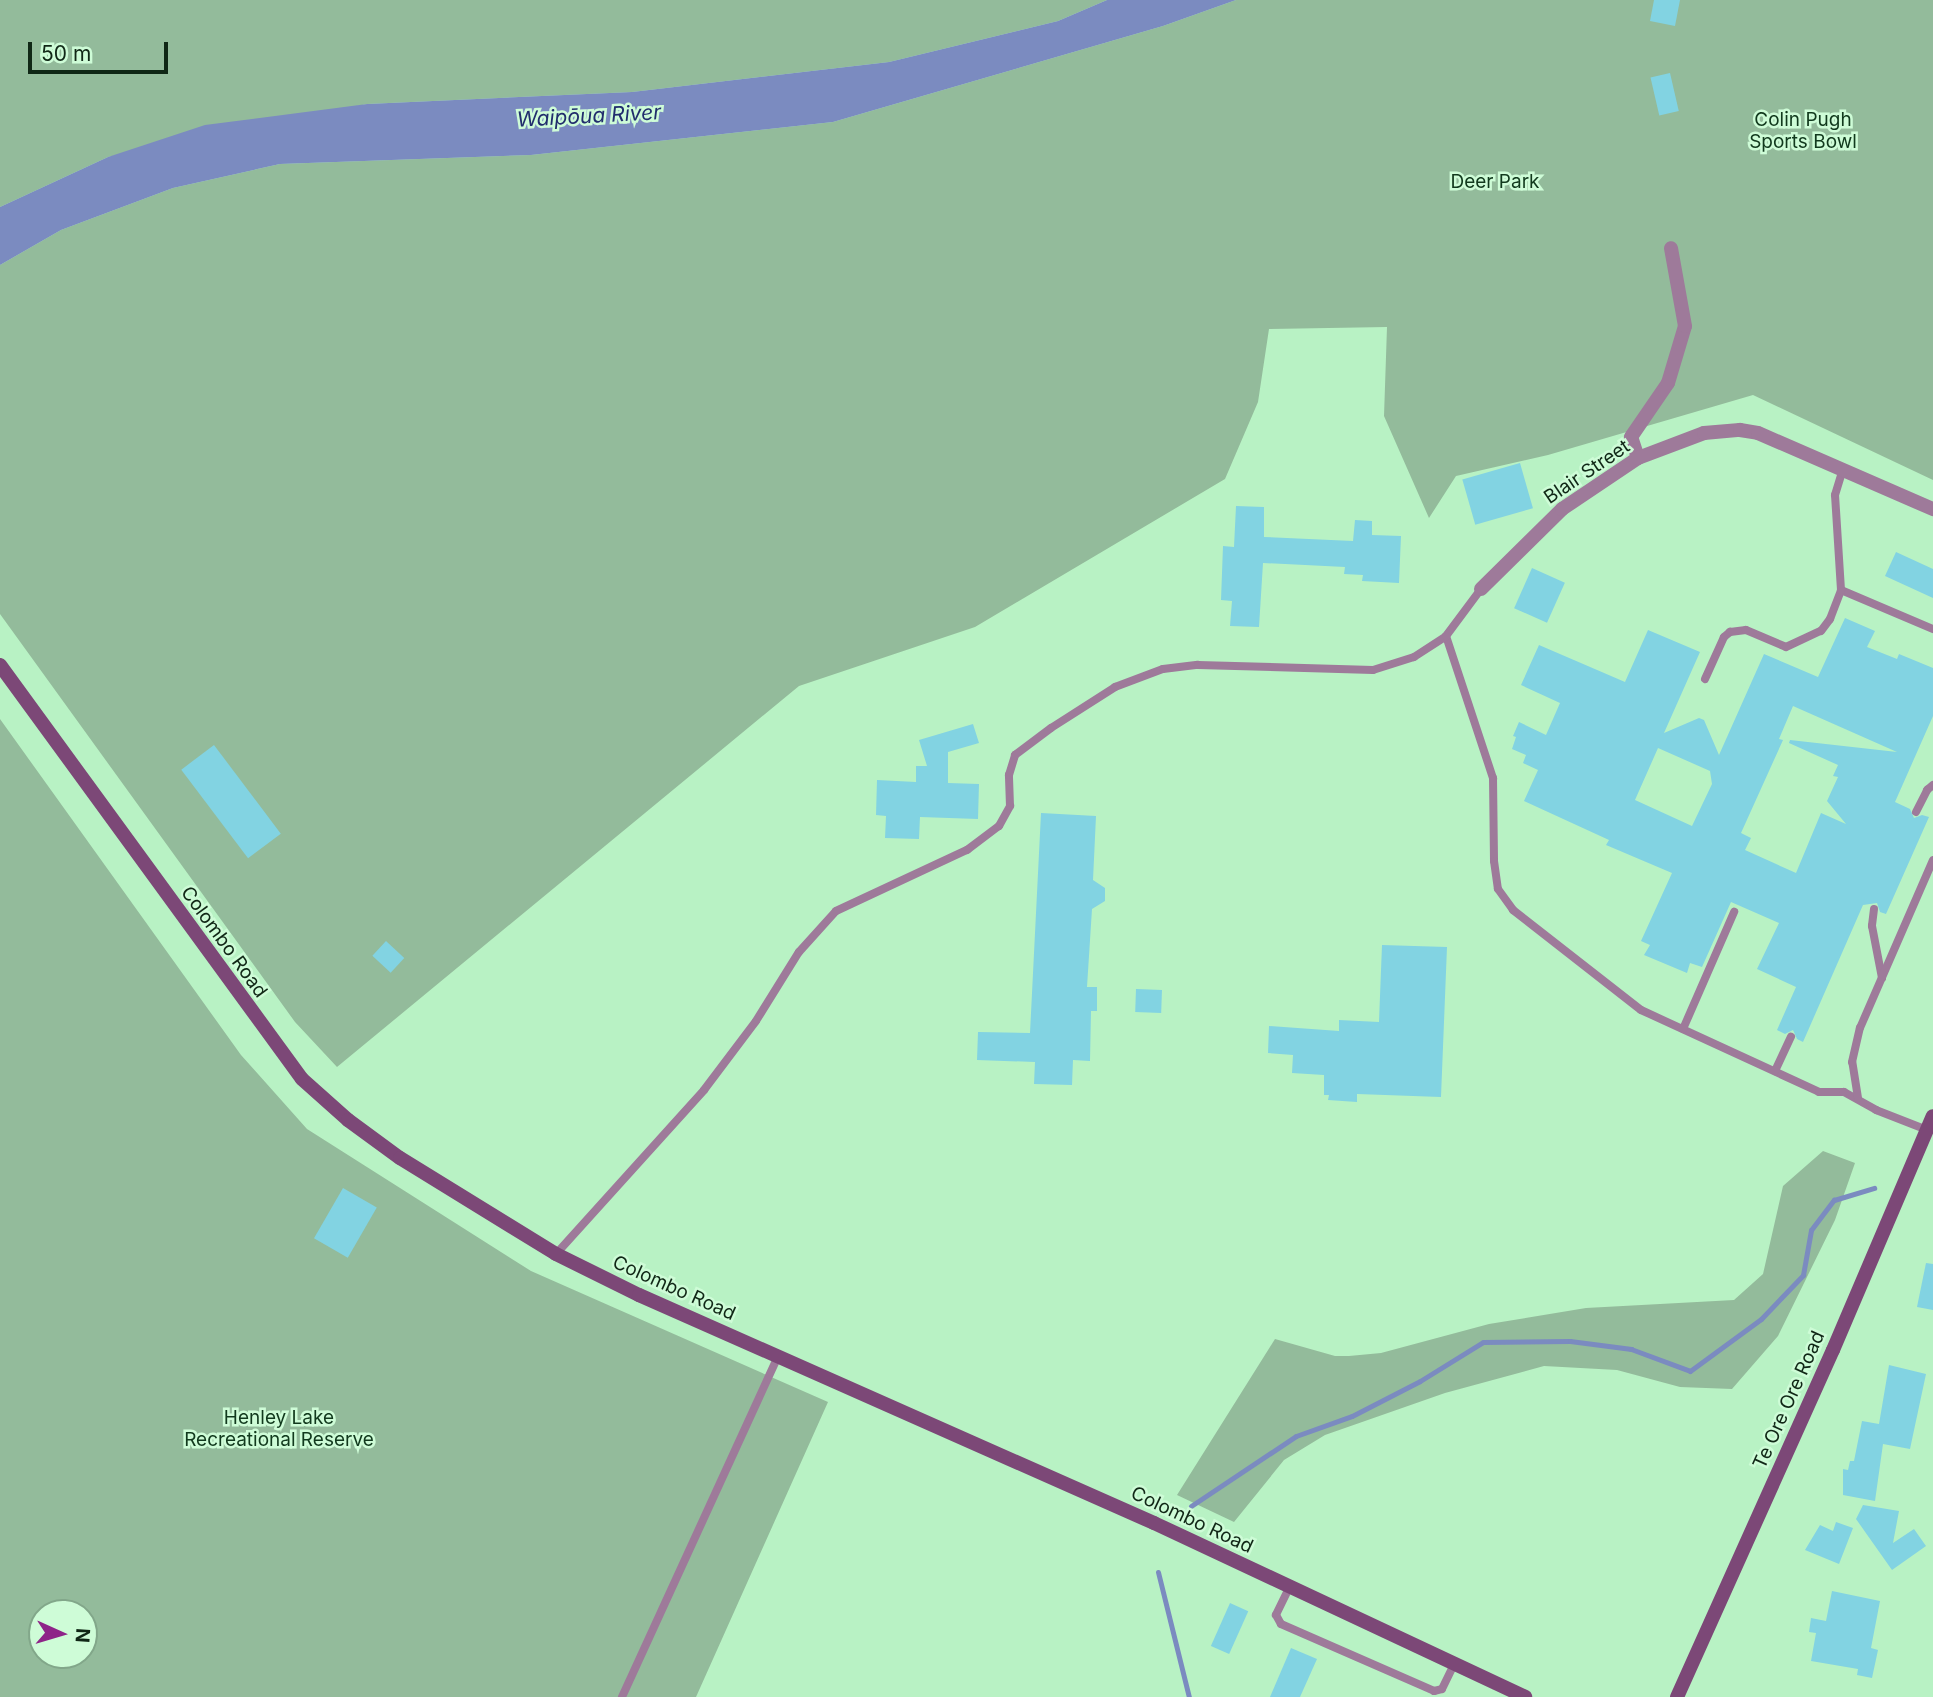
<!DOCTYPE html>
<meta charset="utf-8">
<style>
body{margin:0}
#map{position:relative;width:1933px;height:1697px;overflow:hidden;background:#b8f2c4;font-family:Inter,sans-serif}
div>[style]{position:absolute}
.green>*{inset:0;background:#93bb9b}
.water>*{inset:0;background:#7b8bc0}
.stream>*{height:5px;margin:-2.5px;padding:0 2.5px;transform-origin:2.5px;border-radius:2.5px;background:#7b8bc0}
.building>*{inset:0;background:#82d3e2;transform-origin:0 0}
.lane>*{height:8px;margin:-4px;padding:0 4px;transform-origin:4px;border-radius:4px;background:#9e7a9a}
.street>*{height:14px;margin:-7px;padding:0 7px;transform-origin:7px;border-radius:7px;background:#9e7a9a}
.secondary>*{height:14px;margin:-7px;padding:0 7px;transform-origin:7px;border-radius:7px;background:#7c4877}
span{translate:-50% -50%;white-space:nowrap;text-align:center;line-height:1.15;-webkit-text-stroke:5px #cefcd7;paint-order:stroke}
.park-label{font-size:19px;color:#11391d}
.street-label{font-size:19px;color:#102716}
.water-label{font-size:21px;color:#212d6d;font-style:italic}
.north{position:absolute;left:28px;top:1599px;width:70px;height:70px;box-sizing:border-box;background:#cefcd7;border:2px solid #82a78a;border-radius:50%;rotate:94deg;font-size:19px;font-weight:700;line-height:28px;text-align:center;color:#102716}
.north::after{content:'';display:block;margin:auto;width:24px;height:32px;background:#8e2488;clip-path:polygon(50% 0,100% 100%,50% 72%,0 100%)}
.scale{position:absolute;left:28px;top:42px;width:140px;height:32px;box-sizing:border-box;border:4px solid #102716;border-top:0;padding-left:9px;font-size:21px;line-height:24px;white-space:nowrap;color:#102716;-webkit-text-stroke:5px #cefcd7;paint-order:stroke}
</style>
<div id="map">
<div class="green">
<i style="clip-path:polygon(0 0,1107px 0,1058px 21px,889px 62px,632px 92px,367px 104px,108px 157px,0 207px)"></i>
<i style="clip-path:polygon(1236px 0,1933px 0,1933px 480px,1753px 395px,1548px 455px,1456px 476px,1429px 518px,1384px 416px,1387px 327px,1269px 329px,1258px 402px,1225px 479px,975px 627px,799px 686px,337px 1067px,295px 1022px,0 614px,0 265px,61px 230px,173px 188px,280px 164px,531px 155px,833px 122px,1163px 26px)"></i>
<i style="clip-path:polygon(evenodd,0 719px,241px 1055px,307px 1129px,531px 1271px,828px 1402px,696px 1697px,0 1697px,0 719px,42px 1613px,84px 1613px,84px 1655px,42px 1655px,42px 1613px)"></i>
<i style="clip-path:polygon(1823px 1151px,1855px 1163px,1835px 1220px,1778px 1336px,1732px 1389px,1680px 1387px,1617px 1370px,1544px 1366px,1445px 1393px,1325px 1435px,1284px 1460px,1234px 1522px,1177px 1495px,1275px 1339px,1335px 1356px,1349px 1356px,1381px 1353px,1489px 1324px,1586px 1308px,1734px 1300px,1763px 1274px,1783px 1186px)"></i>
</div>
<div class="water">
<i style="clip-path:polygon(1107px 0,1236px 0,1163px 26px,833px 122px,531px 155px,280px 164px,173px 188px,61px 230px,0 265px,0 207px,108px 157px,205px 125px,367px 104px,632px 92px,889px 62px,1058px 21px)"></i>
</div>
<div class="stream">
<i style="left:1191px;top:1506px;width:126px;rotate:-33.7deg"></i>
<i style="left:1296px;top:1436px;width:59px;rotate:-19.7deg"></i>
<i style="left:1352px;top:1416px;width:76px;rotate:-27.2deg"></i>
<i style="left:1420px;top:1381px;width:74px;rotate:-31.8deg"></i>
<i style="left:1483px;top:1342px;width:87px;rotate:-0.7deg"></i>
<i style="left:1570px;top:1341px;width:62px;rotate:7.5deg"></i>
<i style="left:1631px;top:1349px;width:63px;rotate:20.4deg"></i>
<i style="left:1690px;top:1371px;width:88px;rotate:-36.2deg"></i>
<i style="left:1761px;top:1319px;width:61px;rotate:-46.3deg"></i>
<i style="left:1803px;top:1275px;width:46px;rotate:-79.9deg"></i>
<i style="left:1811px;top:1230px;width:38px;rotate:-53deg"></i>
<i style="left:1834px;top:1200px;width:42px;rotate:-16.7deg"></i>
<i style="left:1158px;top:1572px;width:129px;rotate:76.1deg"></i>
</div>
<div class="building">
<i style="clip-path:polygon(1654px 0,1680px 0,1675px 26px,1650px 21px)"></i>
<i style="left:1670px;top:73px;width:39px;height:20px;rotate:77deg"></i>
<i style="left:1520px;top:463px;width:47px;height:60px;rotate:74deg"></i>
<i style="clip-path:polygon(1236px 506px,1264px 507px,1264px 537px,1353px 541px,1355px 520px,1372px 521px,1372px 535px,1401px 536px,1399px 583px,1362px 581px,1363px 575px,1344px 574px,1345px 567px,1263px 563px,1259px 627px,1230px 626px,1232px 601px,1221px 600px,1223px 546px,1234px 547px)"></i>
<i style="clip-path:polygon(1896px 552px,1933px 569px,1933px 598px,1885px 576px)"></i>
<i style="left:1532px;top:568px;width:36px;height:44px;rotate:24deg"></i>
<i style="clip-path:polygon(evenodd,1845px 618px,1875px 631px,1867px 647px,1897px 659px,1899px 654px,1933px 668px,1933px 716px,1895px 802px,1910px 809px,1914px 818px,1922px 815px,1929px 817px,1886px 914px,1880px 912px,1877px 903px,1863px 905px,1803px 1042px,1797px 1039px,1793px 1030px,1785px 1034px,1777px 1030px,1796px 987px,1757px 969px,1779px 923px,1731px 902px,1702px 967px,1690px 963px,1687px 973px,1644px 955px,1650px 945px,1641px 941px,1672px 873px,1606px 845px,1609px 840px,1524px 801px,1538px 770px,1523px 763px,1526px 755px,1512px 749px,1516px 737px,1513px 736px,1519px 722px,1546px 735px,1560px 703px,1521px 685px,1539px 645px,1625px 682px,1648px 630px,1700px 652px,1664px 733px,1699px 718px,1704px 720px,1719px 755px,1764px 654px,1818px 677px,1845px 618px,1793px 706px,1897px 752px,1790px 740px,1789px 743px,1838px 765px,1833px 776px,1838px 777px,1827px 801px,1846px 824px,1821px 813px,1796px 873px,1745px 850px,1751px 838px,1741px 833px,1783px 740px,1779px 739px,1793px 706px,1845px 618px,1658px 748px,1710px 771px,1712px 784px,1692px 826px,1635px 800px,1658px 748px)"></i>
<i style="clip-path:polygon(973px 724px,979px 743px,948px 752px,948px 783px,979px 784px,978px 819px,920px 817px,919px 839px,885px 838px,886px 816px,876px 815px,877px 780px,916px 782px,916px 766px,927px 766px,919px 740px)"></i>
<i style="left:214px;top:745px;width:111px;height:41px;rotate:53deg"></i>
<i style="clip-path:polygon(1041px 813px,1096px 816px,1093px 880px,1105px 888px,1105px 901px,1092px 909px,1087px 987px,1097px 987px,1097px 1011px,1091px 1011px,1090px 1061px,1073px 1060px,1072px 1085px,1034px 1084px,1035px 1062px,977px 1060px,978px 1032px,1030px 1033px)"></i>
<i style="left:386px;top:941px;width:25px;height:20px;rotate:43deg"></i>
<i style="clip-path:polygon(1382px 945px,1447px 947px,1441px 1097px,1357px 1094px,1357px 1102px,1328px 1100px,1329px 1095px,1324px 1095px,1324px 1075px,1292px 1073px,1293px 1055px,1268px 1053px,1269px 1026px,1339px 1031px,1339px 1020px,1379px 1022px)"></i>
<i style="left:1136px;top:989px;width:26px;height:23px;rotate:2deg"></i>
<i style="left:343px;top:1188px;width:39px;height:58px;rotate:30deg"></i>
<i style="clip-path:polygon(1926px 1263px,1933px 1264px,1933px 1310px,1917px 1307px)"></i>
<i style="clip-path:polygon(1889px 1365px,1926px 1374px,1910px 1449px,1883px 1444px,1875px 1501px,1843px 1495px,1843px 1469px,1848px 1470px,1850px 1461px,1854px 1461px,1862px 1421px,1879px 1424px)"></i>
<i style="clip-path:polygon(1863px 1505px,1899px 1511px,1893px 1543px,1914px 1529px,1926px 1546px,1892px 1570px,1856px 1519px)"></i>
<i style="clip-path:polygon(1836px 1522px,1853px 1528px,1839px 1564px,1805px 1550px,1820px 1525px,1833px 1531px)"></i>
<i style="clip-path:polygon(1832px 1591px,1880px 1601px,1871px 1648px,1878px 1650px,1872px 1678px,1857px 1675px,1858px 1669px,1811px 1661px,1816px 1633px,1809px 1632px,1811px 1618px,1826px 1621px)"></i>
<i style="left:1230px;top:1603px;width:20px;height:47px;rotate:24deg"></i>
<i style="clip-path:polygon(1291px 1648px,1317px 1659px,1300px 1697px,1270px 1697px)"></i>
</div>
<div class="lane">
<i style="left:1841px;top:590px;width:100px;rotate:23deg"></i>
<i style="left:1446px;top:636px;width:150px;rotate:71.7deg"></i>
<i style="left:1493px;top:778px;width:83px;rotate:89.3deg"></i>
<i style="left:1494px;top:861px;width:28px;rotate:82deg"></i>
<i style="left:1498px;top:889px;width:26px;rotate:54deg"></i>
<i style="left:1513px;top:910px;width:162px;rotate:38deg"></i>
<i style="left:1641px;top:1010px;width:196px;rotate:24.7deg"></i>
<i style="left:1819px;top:1092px;width:25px"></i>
<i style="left:1844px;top:1092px;width:37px;rotate:29deg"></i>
<i style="left:1876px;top:1110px;width:55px;rotate:21.4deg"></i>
<i style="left:1705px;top:679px;width:46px;rotate:-65.7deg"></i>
<i style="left:1724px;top:637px;width:8px;rotate:-40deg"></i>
<i style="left:1730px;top:632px;width:16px;rotate:-7deg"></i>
<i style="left:1746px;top:630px;width:43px;rotate:23deg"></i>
<i style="left:1786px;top:647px;width:38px;rotate:-25deg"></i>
<i style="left:1821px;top:631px;width:15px;rotate:-53deg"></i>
<i style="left:1830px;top:619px;width:31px;rotate:-69deg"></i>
<i style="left:1841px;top:590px;width:95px;rotate:-93.6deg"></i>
<i style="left:1835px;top:495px;width:28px;rotate:-73deg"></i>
<i style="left:1916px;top:812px;width:25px;rotate:-63deg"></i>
<i style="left:1927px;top:790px;width:8px;rotate:-40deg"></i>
<i style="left:1874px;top:909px;width:17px;rotate:97deg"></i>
<i style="left:1872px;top:926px;width:53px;rotate:79.1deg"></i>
<i style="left:1683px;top:1029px;width:128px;rotate:-66.4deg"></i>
<i style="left:1775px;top:1071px;width:38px;rotate:-65deg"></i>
<i style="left:1858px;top:1098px;width:36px;rotate:-99deg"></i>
<i style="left:1852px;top:1062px;width:35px;rotate:-77deg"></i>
<i style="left:1860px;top:1028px;width:183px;rotate:-66.5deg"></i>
<i style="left:556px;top:1254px;width:221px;rotate:-47.9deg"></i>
<i style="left:704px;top:1090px;width:86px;rotate:-53deg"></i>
<i style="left:756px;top:1021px;width:81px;rotate:-58.1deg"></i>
<i style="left:799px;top:952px;width:55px;rotate:-47.9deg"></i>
<i style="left:836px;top:911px;width:145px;rotate:-25deg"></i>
<i style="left:967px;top:850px;width:40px;rotate:-37deg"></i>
<i style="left:999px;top:826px;width:23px;rotate:-61deg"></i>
<i style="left:1010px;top:806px;width:31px;rotate:-92deg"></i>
<i style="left:1009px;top:775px;width:21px;rotate:-73deg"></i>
<i style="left:1015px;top:755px;width:45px;rotate:-36.9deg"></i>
<i style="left:1051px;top:728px;width:76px;rotate:-32.6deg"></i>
<i style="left:1115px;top:687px;width:51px;rotate:-20.6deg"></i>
<i style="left:1163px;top:669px;width:35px;rotate:-7deg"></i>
<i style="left:1198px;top:665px;width:175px;rotate:1.6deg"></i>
<i style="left:1373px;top:670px;width:43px;rotate:-17.6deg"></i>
<i style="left:1414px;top:657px;width:38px;rotate:-33deg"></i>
<i style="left:1446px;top:636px;width:59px;rotate:-53.3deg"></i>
<i style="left:1289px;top:1588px;width:30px;rotate:116deg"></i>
<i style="left:1276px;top:1615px;width:10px;rotate:61deg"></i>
<i style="left:1281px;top:1624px;width:167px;rotate:23.6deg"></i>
<i style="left:1434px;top:1691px;width:8px;rotate:-14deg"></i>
<i style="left:1442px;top:1689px;width:28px;rotate:-64deg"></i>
<i style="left:622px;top:1697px;width:375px;rotate:-65.4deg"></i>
</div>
<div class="street">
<i style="left:1638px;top:458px;width:22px;rotate:-108deg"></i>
<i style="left:1631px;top:437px;width:65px;rotate:-55.6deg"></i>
<i style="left:1668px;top:383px;width:59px;rotate:-73.4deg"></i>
<i style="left:1685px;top:326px;width:79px;rotate:-100.2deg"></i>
<i style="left:1481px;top:589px;width:114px;rotate:-44.6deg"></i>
<i style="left:1562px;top:509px;width:92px;rotate:-33.9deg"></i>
<i style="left:1638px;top:458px;width:71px;rotate:-20.7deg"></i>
<i style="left:1704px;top:433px;width:36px;rotate:-5deg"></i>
<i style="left:1740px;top:430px;width:18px;rotate:9deg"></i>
<i style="left:1758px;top:433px;width:191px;rotate:23.5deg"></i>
</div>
<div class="secondary">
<i style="left:0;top:665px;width:512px;rotate:53.89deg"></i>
<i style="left:302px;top:1079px;width:62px;rotate:41.7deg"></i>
<i style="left:348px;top:1120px;width:64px;rotate:36.2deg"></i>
<i style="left:400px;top:1158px;width:183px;rotate:31.6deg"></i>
<i style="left:556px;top:1254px;width:93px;rotate:26.3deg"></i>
<i style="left:639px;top:1295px;width:563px;rotate:23.88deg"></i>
<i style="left:1154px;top:1523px;width:410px;rotate:25.1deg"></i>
<i style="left:1677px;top:1697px;width:380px;rotate:-65.8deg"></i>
<i style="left:1833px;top:1350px;width:254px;rotate:-66.9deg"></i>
</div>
<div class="park-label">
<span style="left:1803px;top:131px">Colin Pugh<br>Sports Bowl</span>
<span style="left:1495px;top:182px">Deer Park</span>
<span style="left:279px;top:1429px">Henley Lake<br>Recreational Reserve</span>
</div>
<div class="street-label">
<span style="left:1587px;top:472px;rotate:-34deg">Blair Street</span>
<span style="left:224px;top:942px;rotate:54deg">Colombo Road</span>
<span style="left:674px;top:1288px;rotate:24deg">Colombo Road</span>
<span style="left:1789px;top:1400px;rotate:-66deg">Te Ore Ore Road</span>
<span style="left:1192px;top:1520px;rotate:25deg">Colombo Road</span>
</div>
<div class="water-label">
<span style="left:589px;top:116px;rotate:-3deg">Waipōua River</span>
</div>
<div class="north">N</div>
<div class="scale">50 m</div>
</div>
